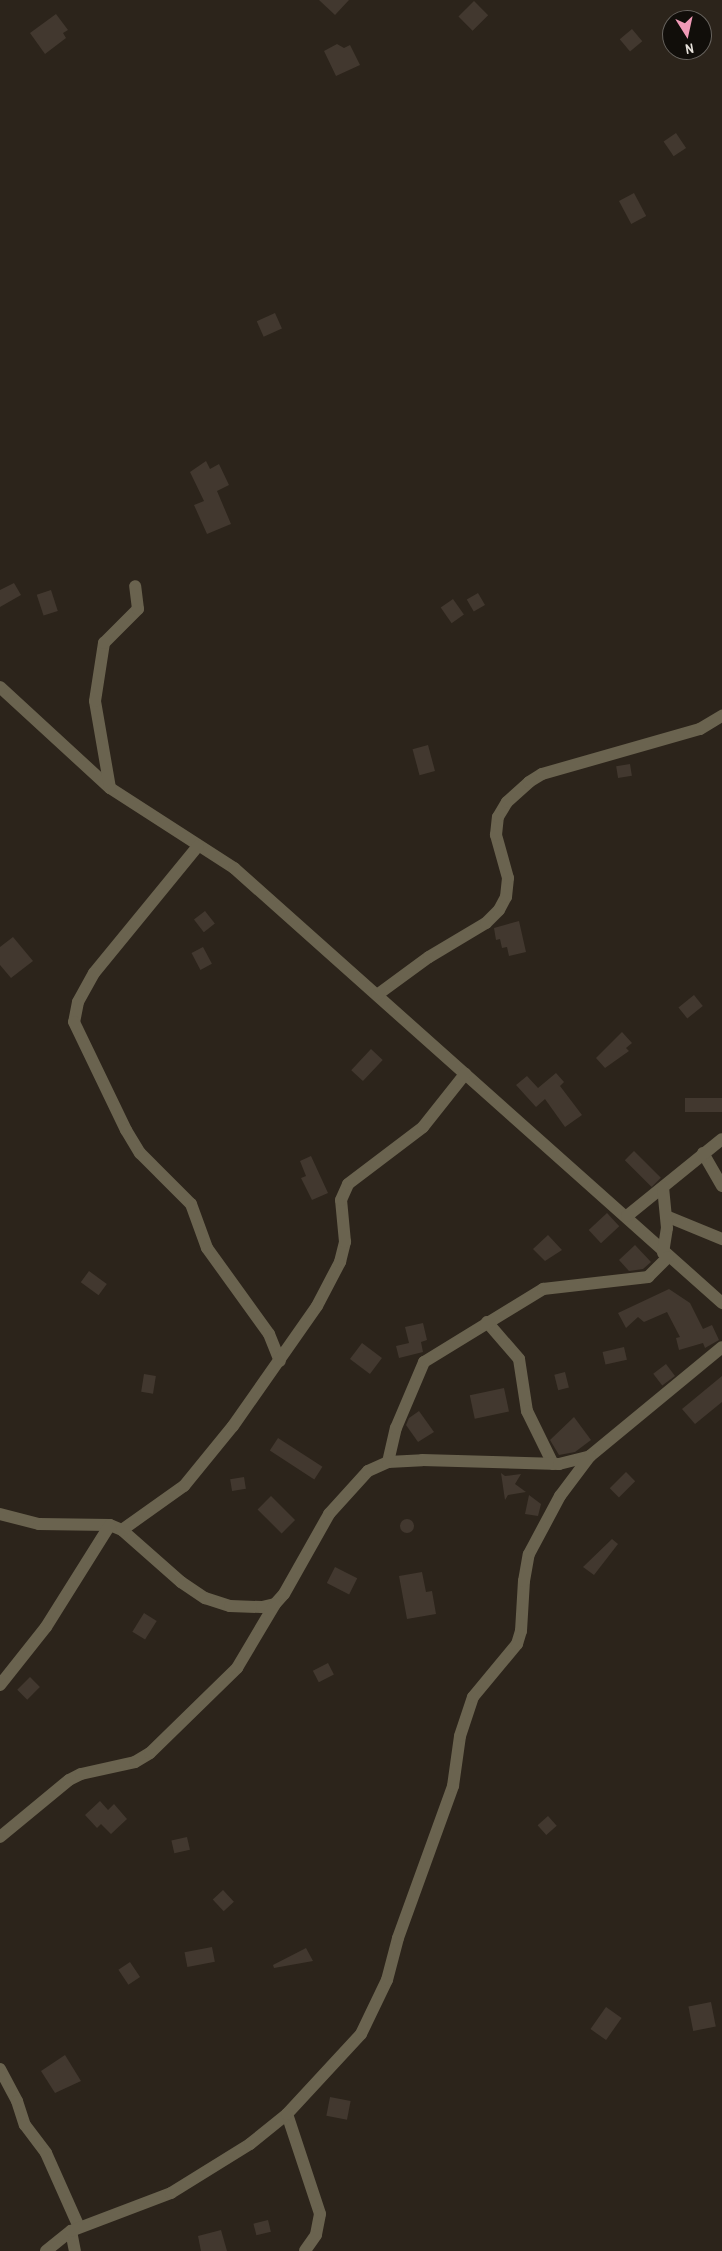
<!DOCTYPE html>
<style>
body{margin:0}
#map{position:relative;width:722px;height:2251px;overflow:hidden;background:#2c241b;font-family:"Archivo Narrow",sans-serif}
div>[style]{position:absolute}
.building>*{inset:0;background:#42382f;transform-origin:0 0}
.round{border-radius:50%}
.minor>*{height:12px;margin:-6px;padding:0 6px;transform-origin:6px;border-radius:6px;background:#6a634f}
span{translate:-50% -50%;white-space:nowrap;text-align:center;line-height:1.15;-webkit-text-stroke:5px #110e0a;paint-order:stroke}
.north{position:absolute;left:662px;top:10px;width:50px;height:50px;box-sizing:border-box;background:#110e0a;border:1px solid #67635e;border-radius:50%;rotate:170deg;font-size:14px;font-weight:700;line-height:20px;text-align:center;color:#e7e2dc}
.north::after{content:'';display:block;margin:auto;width:18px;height:22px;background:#f09ab7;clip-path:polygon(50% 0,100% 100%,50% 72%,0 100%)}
</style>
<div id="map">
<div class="building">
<i style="clip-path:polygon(319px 0,349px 0,335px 15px)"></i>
<i style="left:474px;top:1px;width:20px;height:22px;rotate:45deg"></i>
<i style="clip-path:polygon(56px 14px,68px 30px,63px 33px,66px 38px,45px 54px,30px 33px)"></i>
<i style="left:632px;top:29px;width:16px;height:16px;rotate:50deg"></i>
<i style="clip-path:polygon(337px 44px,344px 48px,350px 45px,360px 65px,336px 76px,324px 51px)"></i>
<i style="left:676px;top:133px;width:18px;height:15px;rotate:56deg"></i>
<i style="left:634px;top:193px;width:26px;height:17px;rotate:62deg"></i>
<i style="left:275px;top:313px;width:17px;height:20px;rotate:66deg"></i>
<i style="clip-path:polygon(206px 461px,210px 469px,219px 464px,229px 485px,217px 491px,231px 524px,207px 534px,194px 505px,204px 501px,190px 472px)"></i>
<i style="clip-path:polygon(14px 583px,21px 595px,0 607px,0 590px)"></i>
<i style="left:51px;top:590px;width:22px;height:15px;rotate:72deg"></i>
<i style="left:478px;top:593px;width:14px;height:13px;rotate:60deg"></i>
<i style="left:453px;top:599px;width:19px;height:15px;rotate:55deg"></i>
<i style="left:428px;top:745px;width:27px;height:16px;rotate:75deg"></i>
<i style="left:630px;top:764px;width:12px;height:14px;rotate:81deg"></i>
<i style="left:205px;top:911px;width:16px;height:14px;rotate:52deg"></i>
<i style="clip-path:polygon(519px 921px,526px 952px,509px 956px,507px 947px,502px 948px,500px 939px,496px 940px,494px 928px)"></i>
<i style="clip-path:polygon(13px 937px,33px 961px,11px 978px,0 965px,0 947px)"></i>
<i style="left:203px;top:947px;width:19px;height:13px;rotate:62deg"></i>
<i style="left:694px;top:995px;width:14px;height:20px;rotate:51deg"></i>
<i style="clip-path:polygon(622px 1032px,632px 1043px,626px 1048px,629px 1051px,605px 1068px,596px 1058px)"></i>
<i style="left:371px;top:1049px;width:16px;height:29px;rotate:43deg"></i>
<i style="clip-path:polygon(556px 1073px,564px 1082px,560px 1086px,582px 1115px,565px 1127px,545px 1099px,536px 1107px,516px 1085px,527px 1076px,538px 1088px)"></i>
<i style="left:722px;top:1098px;width:14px;height:37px;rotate:90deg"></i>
<i style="left:634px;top:1151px;width:38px;height:13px;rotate:45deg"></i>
<i style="clip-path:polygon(311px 1156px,328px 1193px,312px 1200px,301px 1178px,306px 1176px,300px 1161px)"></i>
<i style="left:607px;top:1213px;width:18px;height:25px;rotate:47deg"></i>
<i style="clip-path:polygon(548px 1235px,562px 1250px,545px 1261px,533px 1249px)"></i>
<i style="clip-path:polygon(635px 1245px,651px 1262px,643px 1269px,629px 1271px,619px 1260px)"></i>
<i style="left:89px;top:1271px;width:22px;height:14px;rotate:36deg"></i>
<i style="clip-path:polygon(669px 1289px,690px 1303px,703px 1329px,712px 1325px,719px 1340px,705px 1348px,703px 1343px,679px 1350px,676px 1338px,680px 1337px,667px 1312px,644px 1322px,638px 1317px,626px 1328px,618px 1313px)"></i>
<i style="clip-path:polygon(423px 1323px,427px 1340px,421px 1342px,423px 1352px,399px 1358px,396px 1346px,409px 1343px,405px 1327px)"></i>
<i style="left:362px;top:1343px;width:25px;height:20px;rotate:37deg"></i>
<i style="left:624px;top:1347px;width:13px;height:22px;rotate:77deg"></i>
<i style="left:666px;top:1364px;width:15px;height:16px;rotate:53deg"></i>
<i style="left:565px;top:1372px;width:16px;height:11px;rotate:76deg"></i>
<i style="left:144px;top:1374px;width:12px;height:18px;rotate:9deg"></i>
<i style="clip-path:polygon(722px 1376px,722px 1402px,695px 1424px,682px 1409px)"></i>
<i style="left:504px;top:1388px;width:24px;height:35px;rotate:78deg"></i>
<i style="clip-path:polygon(419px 1411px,434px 1432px,418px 1442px,406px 1425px,409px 1418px)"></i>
<i style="clip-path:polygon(574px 1417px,591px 1440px,575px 1452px,559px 1455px,550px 1440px)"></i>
<i style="left:278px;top:1438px;width:53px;height:15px;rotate:33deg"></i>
<i style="left:626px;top:1472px;width:13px;height:23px;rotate:45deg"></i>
<i style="clip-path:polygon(501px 1473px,505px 1476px,521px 1474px,515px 1484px,526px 1492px,508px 1495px,505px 1500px)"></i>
<i style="left:244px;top:1477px;width:12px;height:14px;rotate:81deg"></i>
<i style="clip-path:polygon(529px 1495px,541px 1504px,538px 1516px,525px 1514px)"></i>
<i style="left:271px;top:1496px;width:34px;height:19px;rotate:45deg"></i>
<i class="round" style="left:400px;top:1519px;width:14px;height:14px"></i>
<i style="clip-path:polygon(612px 1539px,618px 1544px,594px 1575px,583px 1567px)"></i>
<i style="left:335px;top:1567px;width:25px;height:18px;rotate:27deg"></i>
<i style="clip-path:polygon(422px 1572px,426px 1592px,432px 1591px,436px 1614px,407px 1619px,399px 1576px)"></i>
<i style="left:144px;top:1613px;width:15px;height:22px;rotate:32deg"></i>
<i style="left:328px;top:1663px;width:13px;height:17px;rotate:63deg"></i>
<i style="left:30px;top:1677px;width:14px;height:18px;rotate:45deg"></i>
<i style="clip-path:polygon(100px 1801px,108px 1810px,114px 1804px,127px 1819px,111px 1834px,101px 1824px,97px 1828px,85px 1815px)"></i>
<i style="left:548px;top:1816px;width:13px;height:14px;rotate:48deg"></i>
<i style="left:187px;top:1837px;width:13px;height:16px;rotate:77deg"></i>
<i style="left:223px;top:1890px;width:16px;height:14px;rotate:47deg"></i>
<i style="left:212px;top:1947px;width:15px;height:28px;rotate:79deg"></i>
<i style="clip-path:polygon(306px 1948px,313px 1961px,274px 1968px,273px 1965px)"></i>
<i style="left:130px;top:1962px;width:18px;height:14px;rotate:56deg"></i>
<i style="left:711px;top:2002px;width:25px;height:23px;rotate:79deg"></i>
<i style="left:606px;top:2007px;width:19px;height:27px;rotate:35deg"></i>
<i style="clip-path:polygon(65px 2055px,81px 2081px,55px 2093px,41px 2071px)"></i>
<i style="left:330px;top:2097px;width:21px;height:19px;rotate:11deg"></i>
<i style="left:268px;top:2220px;width:12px;height:15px;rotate:76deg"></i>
<i style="clip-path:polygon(221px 2230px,227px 2251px,201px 2251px,198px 2236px)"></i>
</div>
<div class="minor">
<i style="left:0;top:687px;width:149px;rotate:42.6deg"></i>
<i style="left:110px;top:788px;width:148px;rotate:32.8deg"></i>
<i style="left:234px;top:868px;width:654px;rotate:41.71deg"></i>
<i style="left:110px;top:788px;width:88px;rotate:-99.8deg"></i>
<i style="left:95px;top:701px;width:59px;rotate:-81.2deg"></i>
<i style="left:104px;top:643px;width:48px;rotate:-45deg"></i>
<i style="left:138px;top:609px;width:23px;rotate:-97deg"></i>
<i style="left:198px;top:846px;width:164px;rotate:129.3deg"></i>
<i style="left:94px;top:973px;width:33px;rotate:119deg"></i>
<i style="left:78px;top:1002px;width:20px;rotate:101deg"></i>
<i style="left:74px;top:1022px;width:120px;rotate:64.3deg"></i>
<i style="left:126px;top:1130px;width:27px;rotate:59deg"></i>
<i style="left:140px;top:1153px;width:72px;rotate:45deg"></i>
<i style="left:191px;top:1204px;width:47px;rotate:70deg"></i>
<i style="left:207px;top:1248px;width:106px;rotate:54.2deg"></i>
<i style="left:269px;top:1334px;width:29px;rotate:68deg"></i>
<i style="left:377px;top:995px;width:64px;rotate:-36.2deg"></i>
<i style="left:429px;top:957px;width:66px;rotate:-30.8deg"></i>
<i style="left:486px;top:923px;width:18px;rotate:-45deg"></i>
<i style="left:499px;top:910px;width:15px;rotate:-62deg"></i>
<i style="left:506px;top:897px;width:19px;rotate:-84deg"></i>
<i style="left:508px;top:878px;width:45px;rotate:-105.6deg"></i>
<i style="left:496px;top:835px;width:18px;rotate:-84deg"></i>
<i style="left:498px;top:817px;width:17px;rotate:-59deg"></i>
<i style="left:507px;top:802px;width:30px;rotate:-42deg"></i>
<i style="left:529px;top:782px;width:15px;rotate:-32deg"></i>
<i style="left:542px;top:774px;width:164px;rotate:-15.9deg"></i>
<i style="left:700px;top:729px;width:26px;rotate:-31deg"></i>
<i style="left:703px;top:1153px;width:38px;rotate:60deg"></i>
<i style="left:627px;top:1216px;width:122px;rotate:-39deg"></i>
<i style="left:666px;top:1216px;width:61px;rotate:22.3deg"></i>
<i style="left:663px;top:1253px;width:25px;rotate:-81deg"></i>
<i style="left:667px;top:1228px;width:41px;rotate:-95.6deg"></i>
<i style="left:487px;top:1322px;width:49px;rotate:49.1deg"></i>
<i style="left:519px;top:1359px;width:53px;rotate:81.3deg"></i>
<i style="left:527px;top:1411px;width:59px;rotate:63.9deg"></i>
<i style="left:388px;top:1462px;width:35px;rotate:-77deg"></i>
<i style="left:396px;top:1428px;width:72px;rotate:-67deg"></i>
<i style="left:424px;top:1362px;width:140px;rotate:-31.5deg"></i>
<i style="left:543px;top:1289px;width:106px;rotate:-6.5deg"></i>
<i style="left:648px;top:1277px;width:28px;rotate:-45deg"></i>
<i style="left:0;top:1514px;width:40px;rotate:14.4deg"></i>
<i style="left:39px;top:1524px;width:71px;rotate:0.8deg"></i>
<i style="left:110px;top:1525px;width:13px;rotate:23deg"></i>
<i style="left:122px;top:1530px;width:79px;rotate:41.4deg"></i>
<i style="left:181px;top:1582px;width:29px;rotate:34deg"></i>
<i style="left:205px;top:1598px;width:26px;rotate:18deg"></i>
<i style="left:230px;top:1606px;width:32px;rotate:2deg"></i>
<i style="left:262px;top:1607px;width:13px;rotate:-13deg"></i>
<i style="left:275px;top:1604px;width:13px;rotate:-48deg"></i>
<i style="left:284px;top:1594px;width:92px;rotate:-60.6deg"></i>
<i style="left:329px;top:1514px;width:58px;rotate:-47.8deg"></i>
<i style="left:368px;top:1471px;width:22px;rotate:-24deg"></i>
<i style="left:388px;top:1462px;width:34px;rotate:-3deg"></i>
<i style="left:422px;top:1460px;width:137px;rotate:1.7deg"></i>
<i style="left:559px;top:1464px;width:32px;rotate:-14deg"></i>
<i style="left:590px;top:1456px;width:171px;rotate:-39.5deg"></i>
<i style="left:122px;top:1530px;width:76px;rotate:-35.4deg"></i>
<i style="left:184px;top:1486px;width:77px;rotate:-50.8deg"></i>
<i style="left:233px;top:1426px;width:146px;rotate:-55deg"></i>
<i style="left:317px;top:1306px;width:50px;rotate:-62.4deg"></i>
<i style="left:340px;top:1262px;width:21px;rotate:-76deg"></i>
<i style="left:345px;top:1242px;width:42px;rotate:-95.4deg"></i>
<i style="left:341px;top:1200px;width:17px;rotate:-66deg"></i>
<i style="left:348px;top:1184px;width:94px;rotate:-37.2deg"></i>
<i style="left:423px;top:1127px;width:68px;rotate:-51.6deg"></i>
<i style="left:0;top:1685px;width:74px;rotate:-51.6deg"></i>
<i style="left:46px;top:1627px;width:120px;rotate:-57.9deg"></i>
<i style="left:0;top:1837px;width:89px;rotate:-39.6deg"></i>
<i style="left:69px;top:1780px;width:13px;rotate:-27deg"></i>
<i style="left:81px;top:1774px;width:55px;rotate:-12.5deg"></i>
<i style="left:135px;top:1762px;width:17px;rotate:-31deg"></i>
<i style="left:150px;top:1753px;width:122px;rotate:-44.3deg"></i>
<i style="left:237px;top:1668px;width:74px;rotate:-59.3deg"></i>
<i style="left:0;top:2069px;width:36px;rotate:62deg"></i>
<i style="left:17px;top:2101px;width:25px;rotate:72deg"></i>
<i style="left:25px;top:2125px;width:35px;rotate:53deg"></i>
<i style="left:46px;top:2153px;width:81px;rotate:66deg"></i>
<i style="left:287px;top:2114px;width:105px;rotate:71.7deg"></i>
<i style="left:320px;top:2214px;width:21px;rotate:101deg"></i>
<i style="left:316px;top:2235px;width:19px;rotate:125deg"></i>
<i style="left:71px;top:2231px;width:20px;rotate:79deg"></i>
<i style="left:46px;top:2251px;width:32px;rotate:-39deg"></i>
<i style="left:71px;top:2231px;width:107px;rotate:-20.8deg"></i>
<i style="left:171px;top:2193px;width:93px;rotate:-31.8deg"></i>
<i style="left:250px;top:2144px;width:48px;rotate:-39deg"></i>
<i style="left:287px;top:2114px;width:109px;rotate:-47.2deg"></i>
<i style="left:361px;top:2034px;width:60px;rotate:-64.3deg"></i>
<i style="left:387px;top:1980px;width:43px;rotate:-75.3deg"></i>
<i style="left:398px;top:1938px;width:162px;rotate:-70.1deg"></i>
<i style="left:453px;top:1786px;width:50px;rotate:-82deg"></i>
<i style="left:460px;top:1736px;width:41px;rotate:-71.6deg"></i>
<i style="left:473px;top:1697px;width:69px;rotate:-50.3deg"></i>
<i style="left:517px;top:1644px;width:14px;rotate:-73deg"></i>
<i style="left:521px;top:1631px;width:50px;rotate:-86.6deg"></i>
<i style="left:524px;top:1581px;width:27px;rotate:-80deg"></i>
<i style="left:529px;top:1554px;width:66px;rotate:-61.9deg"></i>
<i style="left:560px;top:1496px;width:50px;rotate:-53.1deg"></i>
</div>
<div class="north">N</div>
</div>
